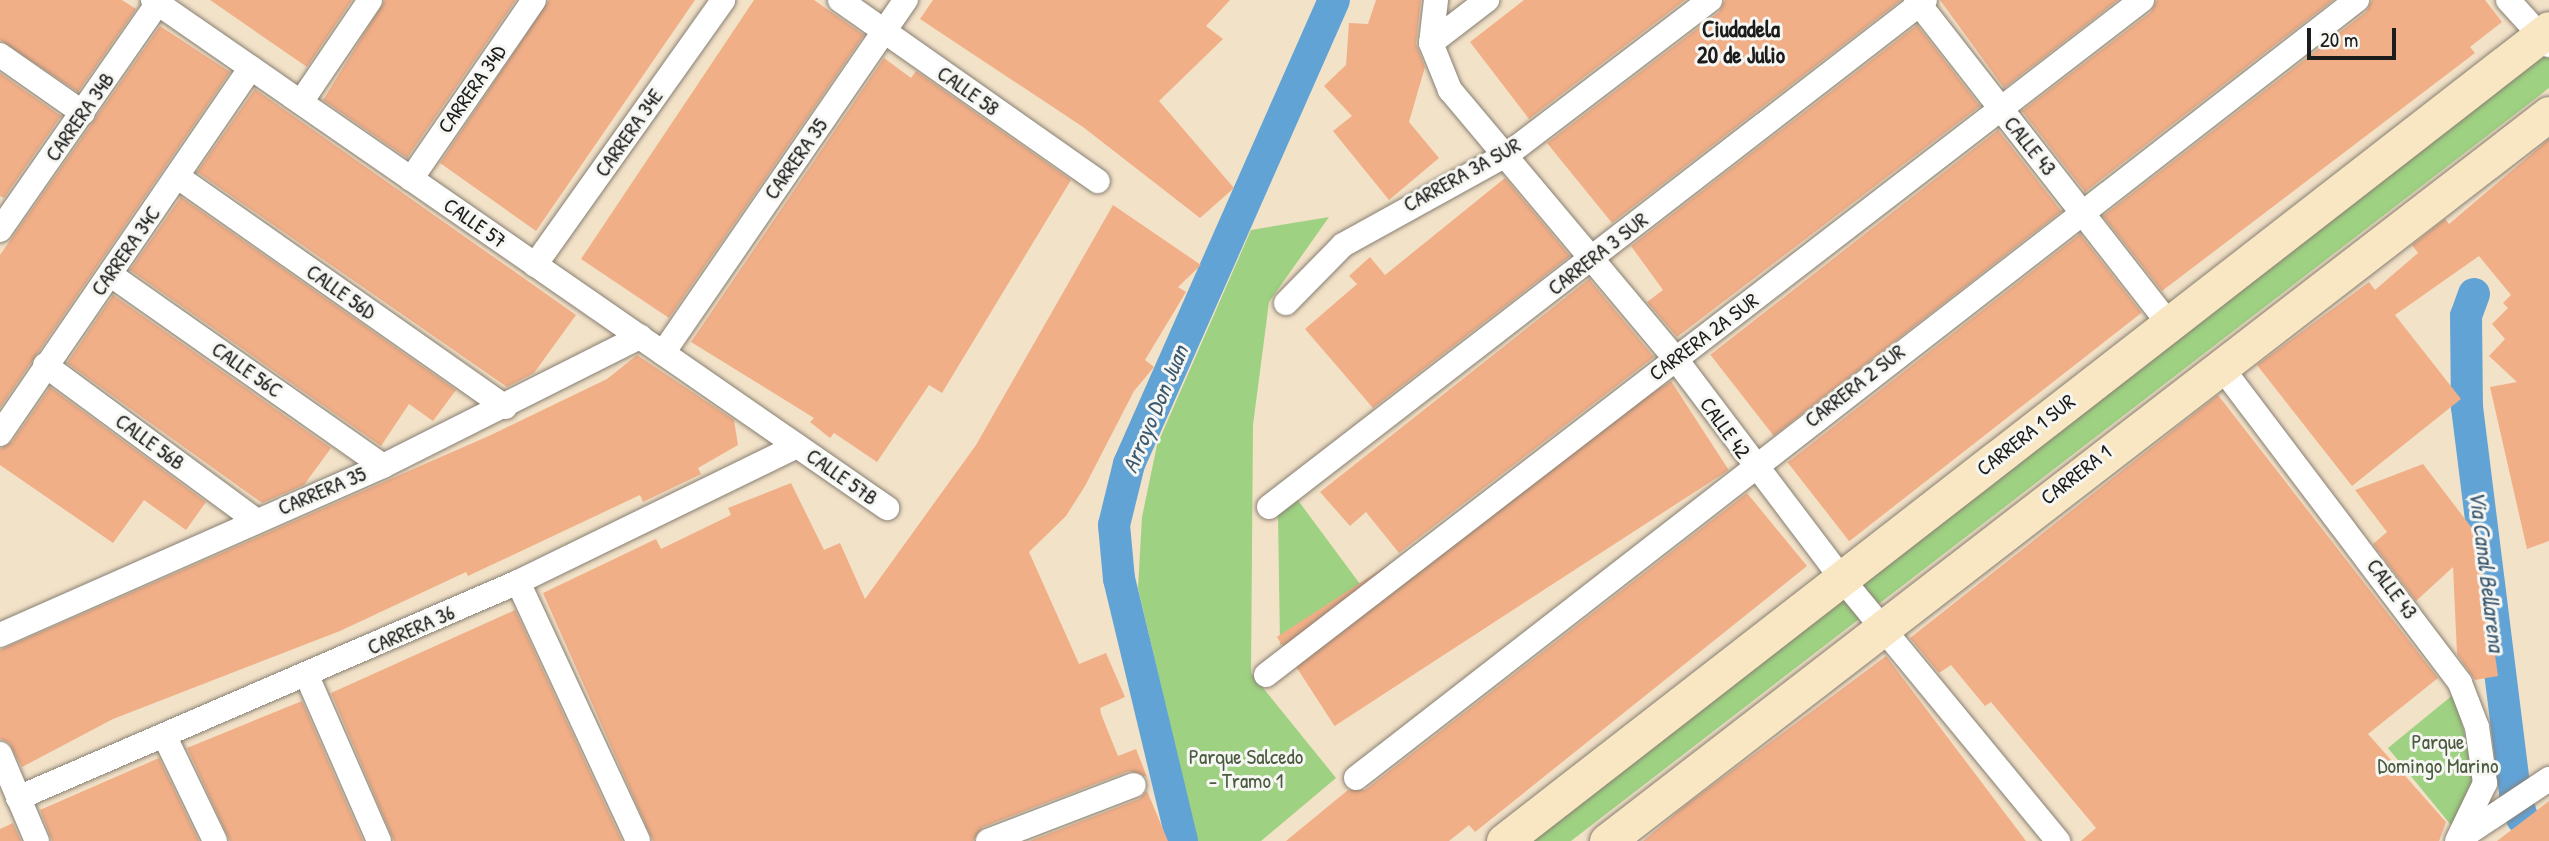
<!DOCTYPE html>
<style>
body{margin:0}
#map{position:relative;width:2549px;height:841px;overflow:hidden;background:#f2e2c8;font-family:"Patrick Hand",sans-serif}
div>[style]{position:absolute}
.green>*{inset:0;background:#9ed182}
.canal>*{height:32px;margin:-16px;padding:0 16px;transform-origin:16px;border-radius:16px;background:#62a3d6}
.building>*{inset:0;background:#f1af88;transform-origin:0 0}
.roads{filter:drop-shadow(0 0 2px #877f72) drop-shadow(0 0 2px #877f72)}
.street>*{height:24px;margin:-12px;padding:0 12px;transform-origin:12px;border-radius:12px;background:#fff}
.secondary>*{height:35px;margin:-17.5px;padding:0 17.5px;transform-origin:17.5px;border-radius:17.5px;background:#f9e7c3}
span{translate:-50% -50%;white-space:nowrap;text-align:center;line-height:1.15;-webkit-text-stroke:6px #f6f6f2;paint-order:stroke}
.street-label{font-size:21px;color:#1c1c1c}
.park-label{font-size:21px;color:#4a5b40}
.neighbourhood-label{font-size:23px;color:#1c1c1c;font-weight:700}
.water-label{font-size:23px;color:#3c5970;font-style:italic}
.scale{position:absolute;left:2307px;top:28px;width:89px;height:32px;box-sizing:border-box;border:4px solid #1c1c1c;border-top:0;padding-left:9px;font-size:21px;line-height:24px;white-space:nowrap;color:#1c1c1c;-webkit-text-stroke:5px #f6f6f2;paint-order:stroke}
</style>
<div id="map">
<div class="green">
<i style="clip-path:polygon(2549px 45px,2549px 88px,1571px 841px,1528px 841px)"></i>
<i style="clip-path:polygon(1329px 217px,1269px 302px,1253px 425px,1251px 673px,1336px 778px,1261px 841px,1197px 841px,1138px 588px,1142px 517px,1157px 445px,1251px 230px)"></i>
<i style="clip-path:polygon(1297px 499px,1360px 584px,1280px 645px,1278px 514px)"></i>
<i style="clip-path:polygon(2454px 694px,2477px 781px,2455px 830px,2388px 748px)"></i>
</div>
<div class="canal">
<i style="left:2474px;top:294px;width:23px;rotate:110deg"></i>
<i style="left:2466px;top:316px;width:91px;rotate:89.4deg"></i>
<i style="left:2467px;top:407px;width:389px;rotate:82.9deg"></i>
<i style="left:2515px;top:793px;width:26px;rotate:74deg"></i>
<i style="left:2522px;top:818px;width:29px;rotate:52deg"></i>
<i style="left:1182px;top:841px;width:269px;rotate:-103.5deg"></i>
<i style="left:1119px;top:579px;width:54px;rotate:-95.3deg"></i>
<i style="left:1114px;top:525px;width:63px;rotate:-76.2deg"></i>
<i style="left:1129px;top:464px;width:507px;rotate:-66.16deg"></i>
</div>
<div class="building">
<i style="clip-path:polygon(0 0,122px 0,136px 9px,78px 92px,0 40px)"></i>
<i style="clip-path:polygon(210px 0,352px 0,307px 67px)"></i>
<i style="clip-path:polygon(385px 0,516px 0,407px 158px,323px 100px)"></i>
<i style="clip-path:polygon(549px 0,695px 0,536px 231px,440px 163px)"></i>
<i style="clip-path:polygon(754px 0,814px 0,864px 35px,669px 318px,581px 259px)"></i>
<i style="clip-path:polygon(933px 0,1230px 0,1206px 26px,1223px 39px,1159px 101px,1234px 188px,1200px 218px,1083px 127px,920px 19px)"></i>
<i style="clip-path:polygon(1376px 0,1421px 0,1416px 44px,1425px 67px,1409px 122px,1439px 158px,1389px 200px,1333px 131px,1352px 116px,1324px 86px,1346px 65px,1349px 23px,1368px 24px)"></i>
<i style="clip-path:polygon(1524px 0,1685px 0,1529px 119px,1470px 42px)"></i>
<i style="clip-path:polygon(1725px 0,1901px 0,1612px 223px,1547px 143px,1719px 12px)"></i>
<i style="clip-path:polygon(1940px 0,2118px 0,2004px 88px)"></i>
<i style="clip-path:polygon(2157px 0,2333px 0,2085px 192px,2022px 111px,2151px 12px)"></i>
<i style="clip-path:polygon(2372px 0,2485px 0,2502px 22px,2470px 47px,2475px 53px,2162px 291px,2103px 216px,2366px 12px)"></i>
<i style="clip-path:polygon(1917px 25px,1980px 106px,1677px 337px,1647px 302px,1663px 290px,1631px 246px)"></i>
<i style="clip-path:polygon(160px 26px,230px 72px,0 408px,0 255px)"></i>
<i style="clip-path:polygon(884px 58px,911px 78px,916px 71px,1071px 180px,942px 393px,929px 385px,877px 462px,834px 433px,830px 438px,810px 422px,814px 418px,691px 342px)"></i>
<i style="clip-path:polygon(0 73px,61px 116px,4px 198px,0 196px)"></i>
<i style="clip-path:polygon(255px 89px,576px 315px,534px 373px,507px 387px,197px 172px)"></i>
<i style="left:1998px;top:130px;width:103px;height:365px;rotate:52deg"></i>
<i style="clip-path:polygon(2549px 139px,2549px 541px,2527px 549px,2490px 387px,2517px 382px,2489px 356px,2505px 339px,2492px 324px,2508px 308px,2503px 303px,2511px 295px,2479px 256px,2395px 315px,2461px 399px,2352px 486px,2257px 365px,2369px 282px,2375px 290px,2418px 253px,2412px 245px,2445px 219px,2449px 224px)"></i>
<i style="clip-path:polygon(1505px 178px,1570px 256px,1373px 408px,1305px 329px,1357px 284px,1349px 276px,1370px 257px,1385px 275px)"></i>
<i style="clip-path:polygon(181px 197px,456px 390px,433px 421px,409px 404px,381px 446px,130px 270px)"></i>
<i style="clip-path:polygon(1113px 205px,1201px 265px,1178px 287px,1186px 292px,1145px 360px,1154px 367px,1134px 391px,1085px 486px,1066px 516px,1029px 552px,1079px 664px,1106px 653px,1125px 697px,1100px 708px,1101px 714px,1118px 756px,1136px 749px,1147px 777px,1129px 771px,983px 827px,973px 841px,653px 841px,543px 593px,656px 539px,661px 549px,731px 515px,728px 508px,791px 483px,824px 550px,840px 543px,865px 599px,976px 445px)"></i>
<i style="left:2080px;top:234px;width:100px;height:371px;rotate:52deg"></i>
<i style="clip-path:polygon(1589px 279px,1654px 357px,1399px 553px,1366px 512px,1350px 526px,1320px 492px)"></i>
<i style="clip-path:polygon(113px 295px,331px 448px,304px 485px,262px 503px,67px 363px)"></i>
<i style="clip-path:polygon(637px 355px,734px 420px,738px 445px,698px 468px,701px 474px,643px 502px,640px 495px,468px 576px,466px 572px,340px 631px,113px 719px,22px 767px,9px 743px,0 739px,0 650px,491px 435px,607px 379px)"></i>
<i style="left:1671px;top:381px;width:106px;height:470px;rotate:57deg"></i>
<i style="clip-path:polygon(50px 387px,206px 502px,186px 530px,144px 500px,113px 543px,0 465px,0 449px,12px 442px)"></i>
<i style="clip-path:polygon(2218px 395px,2438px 678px,2368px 734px,2446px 822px,2439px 841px,2081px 841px,2096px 828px,1991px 702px,1985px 706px,1951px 665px,1939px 673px,1910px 638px)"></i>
<i style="clip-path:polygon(2423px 464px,2478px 536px,2498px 676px,2475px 680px,2457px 654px,2453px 567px,2416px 601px,2373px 544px,2387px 532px,2355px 490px)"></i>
<i style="clip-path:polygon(1747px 493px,1807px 566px,1475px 832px,1469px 825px,1449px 841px,1286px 841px,1348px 790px,1365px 790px)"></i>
<i style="clip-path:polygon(515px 610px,622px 841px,394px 841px,331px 693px)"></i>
<i style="clip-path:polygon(1886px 656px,2026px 841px,1643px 841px,1686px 805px)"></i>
<i style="clip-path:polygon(302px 701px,363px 841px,230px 841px,187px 748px)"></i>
<i style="clip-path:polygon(159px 758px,199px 841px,52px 841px,40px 810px)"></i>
<i style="clip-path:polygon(1147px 791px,1168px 841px,1030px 841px,1139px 799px)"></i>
<i style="clip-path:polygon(2549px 801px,2549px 841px,2497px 841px)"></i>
<i style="clip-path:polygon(13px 823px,21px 841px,0 841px,0 829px)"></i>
</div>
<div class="roads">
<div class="street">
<i style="left:153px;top:0;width:893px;rotate:34.69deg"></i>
<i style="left:840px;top:0;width:315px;rotate:35.1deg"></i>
<i style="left:1436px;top:0;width:43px;rotate:96.6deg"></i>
<i style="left:1431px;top:43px;width:51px;rotate:68deg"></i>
<i style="left:1450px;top:90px;width:350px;rotate:50deg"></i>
<i style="left:1675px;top:358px;width:277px;rotate:52.9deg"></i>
<i style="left:1842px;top:579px;width:340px;rotate:50.5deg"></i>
<i style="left:1916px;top:0;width:411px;rotate:52deg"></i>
<i style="left:2508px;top:0;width:61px;rotate:47.7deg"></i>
<i style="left:1431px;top:43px;width:71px;rotate:-37.5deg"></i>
<i style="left:0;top:55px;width:101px;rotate:34.9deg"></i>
<i style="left:301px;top:102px;width:123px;rotate:-55.9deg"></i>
<i style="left:178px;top:177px;width:400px;rotate:35.1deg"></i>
<i style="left:411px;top:179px;width:217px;rotate:-55.5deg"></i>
<i style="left:0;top:230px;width:277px;rotate:-55.2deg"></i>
<i style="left:535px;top:265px;width:325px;rotate:-54.6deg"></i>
<i style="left:111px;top:275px;width:332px;rotate:35.1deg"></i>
<i style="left:1286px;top:303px;width:81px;rotate:-45.5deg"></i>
<i style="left:1343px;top:245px;width:188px;rotate:-28.9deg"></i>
<i style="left:1508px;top:154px;width:254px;rotate:-37.3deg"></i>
<i style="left:663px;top:353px;width:429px;rotate:-55.5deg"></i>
<i style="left:2219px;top:364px;width:400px;rotate:52.9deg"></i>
<i style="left:2460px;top:683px;width:47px;rotate:68.9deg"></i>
<i style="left:2477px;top:727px;width:57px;rotate:81.9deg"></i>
<i style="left:2485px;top:783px;width:64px;rotate:115.8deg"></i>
<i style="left:45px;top:365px;width:261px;rotate:36.4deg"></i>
<i style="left:0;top:434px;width:444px;rotate:-55.6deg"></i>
<i style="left:1269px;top:507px;width:829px;rotate:-37.7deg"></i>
<i style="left:518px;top:582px;width:285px;rotate:65.1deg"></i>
<i style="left:0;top:635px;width:419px;rotate:-23.8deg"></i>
<i style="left:383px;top:466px;width:288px;rotate:-26.7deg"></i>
<i style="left:1266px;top:675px;width:1106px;rotate:-37.62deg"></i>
<i style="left:307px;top:676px;width:180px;rotate:66.4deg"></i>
<i style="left:166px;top:739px;width:113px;rotate:64.3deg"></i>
<i style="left:0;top:754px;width:95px;rotate:67deg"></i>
<i style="left:1356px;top:778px;width:1268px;rotate:-37.86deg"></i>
<i style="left:18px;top:798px;width:545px;rotate:-23.36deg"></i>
<i style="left:518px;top:582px;width:310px;rotate:-26deg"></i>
<i style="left:2462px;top:837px;width:105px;rotate:-33.7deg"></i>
<i style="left:988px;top:841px;width:156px;rotate:-21deg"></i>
</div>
<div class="secondary">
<i style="left:1504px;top:841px;width:1323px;rotate:-37.85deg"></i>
<i style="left:1607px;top:841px;width:1190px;rotate:-37.66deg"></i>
</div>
</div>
<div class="street-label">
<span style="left:472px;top:89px;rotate:-55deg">CARRERA 34D</span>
<span style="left:968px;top:91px;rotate:35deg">CALLE 58</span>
<span style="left:80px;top:117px;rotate:-55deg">CARRERA 34B</span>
<span style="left:629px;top:133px;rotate:-55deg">CARRERA 34E</span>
<span style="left:2030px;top:146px;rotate:51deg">CALLE 43</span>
<span style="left:796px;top:159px;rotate:-55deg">CARRERA 35</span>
<span style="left:1462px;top:175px;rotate:-29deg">CARRERA 3A SUR</span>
<span style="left:475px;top:223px;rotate:35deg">CALLE 57</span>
<span style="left:126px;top:251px;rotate:-55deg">CARRERA 34C</span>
<span style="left:1598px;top:254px;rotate:-38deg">CARRERA 3 SUR</span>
<span style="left:341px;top:292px;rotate:35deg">CALLE 56D</span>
<span style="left:1704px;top:337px;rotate:-37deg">CARRERA 2A SUR</span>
<span style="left:247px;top:370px;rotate:35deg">CALLE 56C</span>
<span style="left:1855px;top:386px;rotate:-38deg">CARRERA 2 SUR</span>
<span style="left:1725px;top:428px;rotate:54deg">CALLE 42</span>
<span style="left:2026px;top:435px;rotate:-38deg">CARRERA 1 SUR</span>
<span style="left:150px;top:442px;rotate:36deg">CALLE 56B</span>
<span style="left:2076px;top:475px;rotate:-38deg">CARRERA 1</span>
<span style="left:842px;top:477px;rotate:35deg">CALLE 57B</span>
<span style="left:322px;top:491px;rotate:-23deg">CARRERA 35</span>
<span style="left:2392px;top:589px;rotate:53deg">CALLE 43</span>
<span style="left:411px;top:630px;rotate:-24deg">CARRERA 36</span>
</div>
<div class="park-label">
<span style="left:2438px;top:754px">Parque<br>Domingo Marino</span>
<span style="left:1246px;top:769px">Parque Salcedo<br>- Tramo 1</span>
</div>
<div class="neighbourhood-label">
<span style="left:1741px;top:42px">Ciudadela<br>20 de Julio</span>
</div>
<div class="water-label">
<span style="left:1155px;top:409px;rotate:-67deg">Arroyo Don Juan</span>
<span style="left:2487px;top:571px;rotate:83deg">Via Canal Bellarena</span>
</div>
<div class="scale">20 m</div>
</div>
